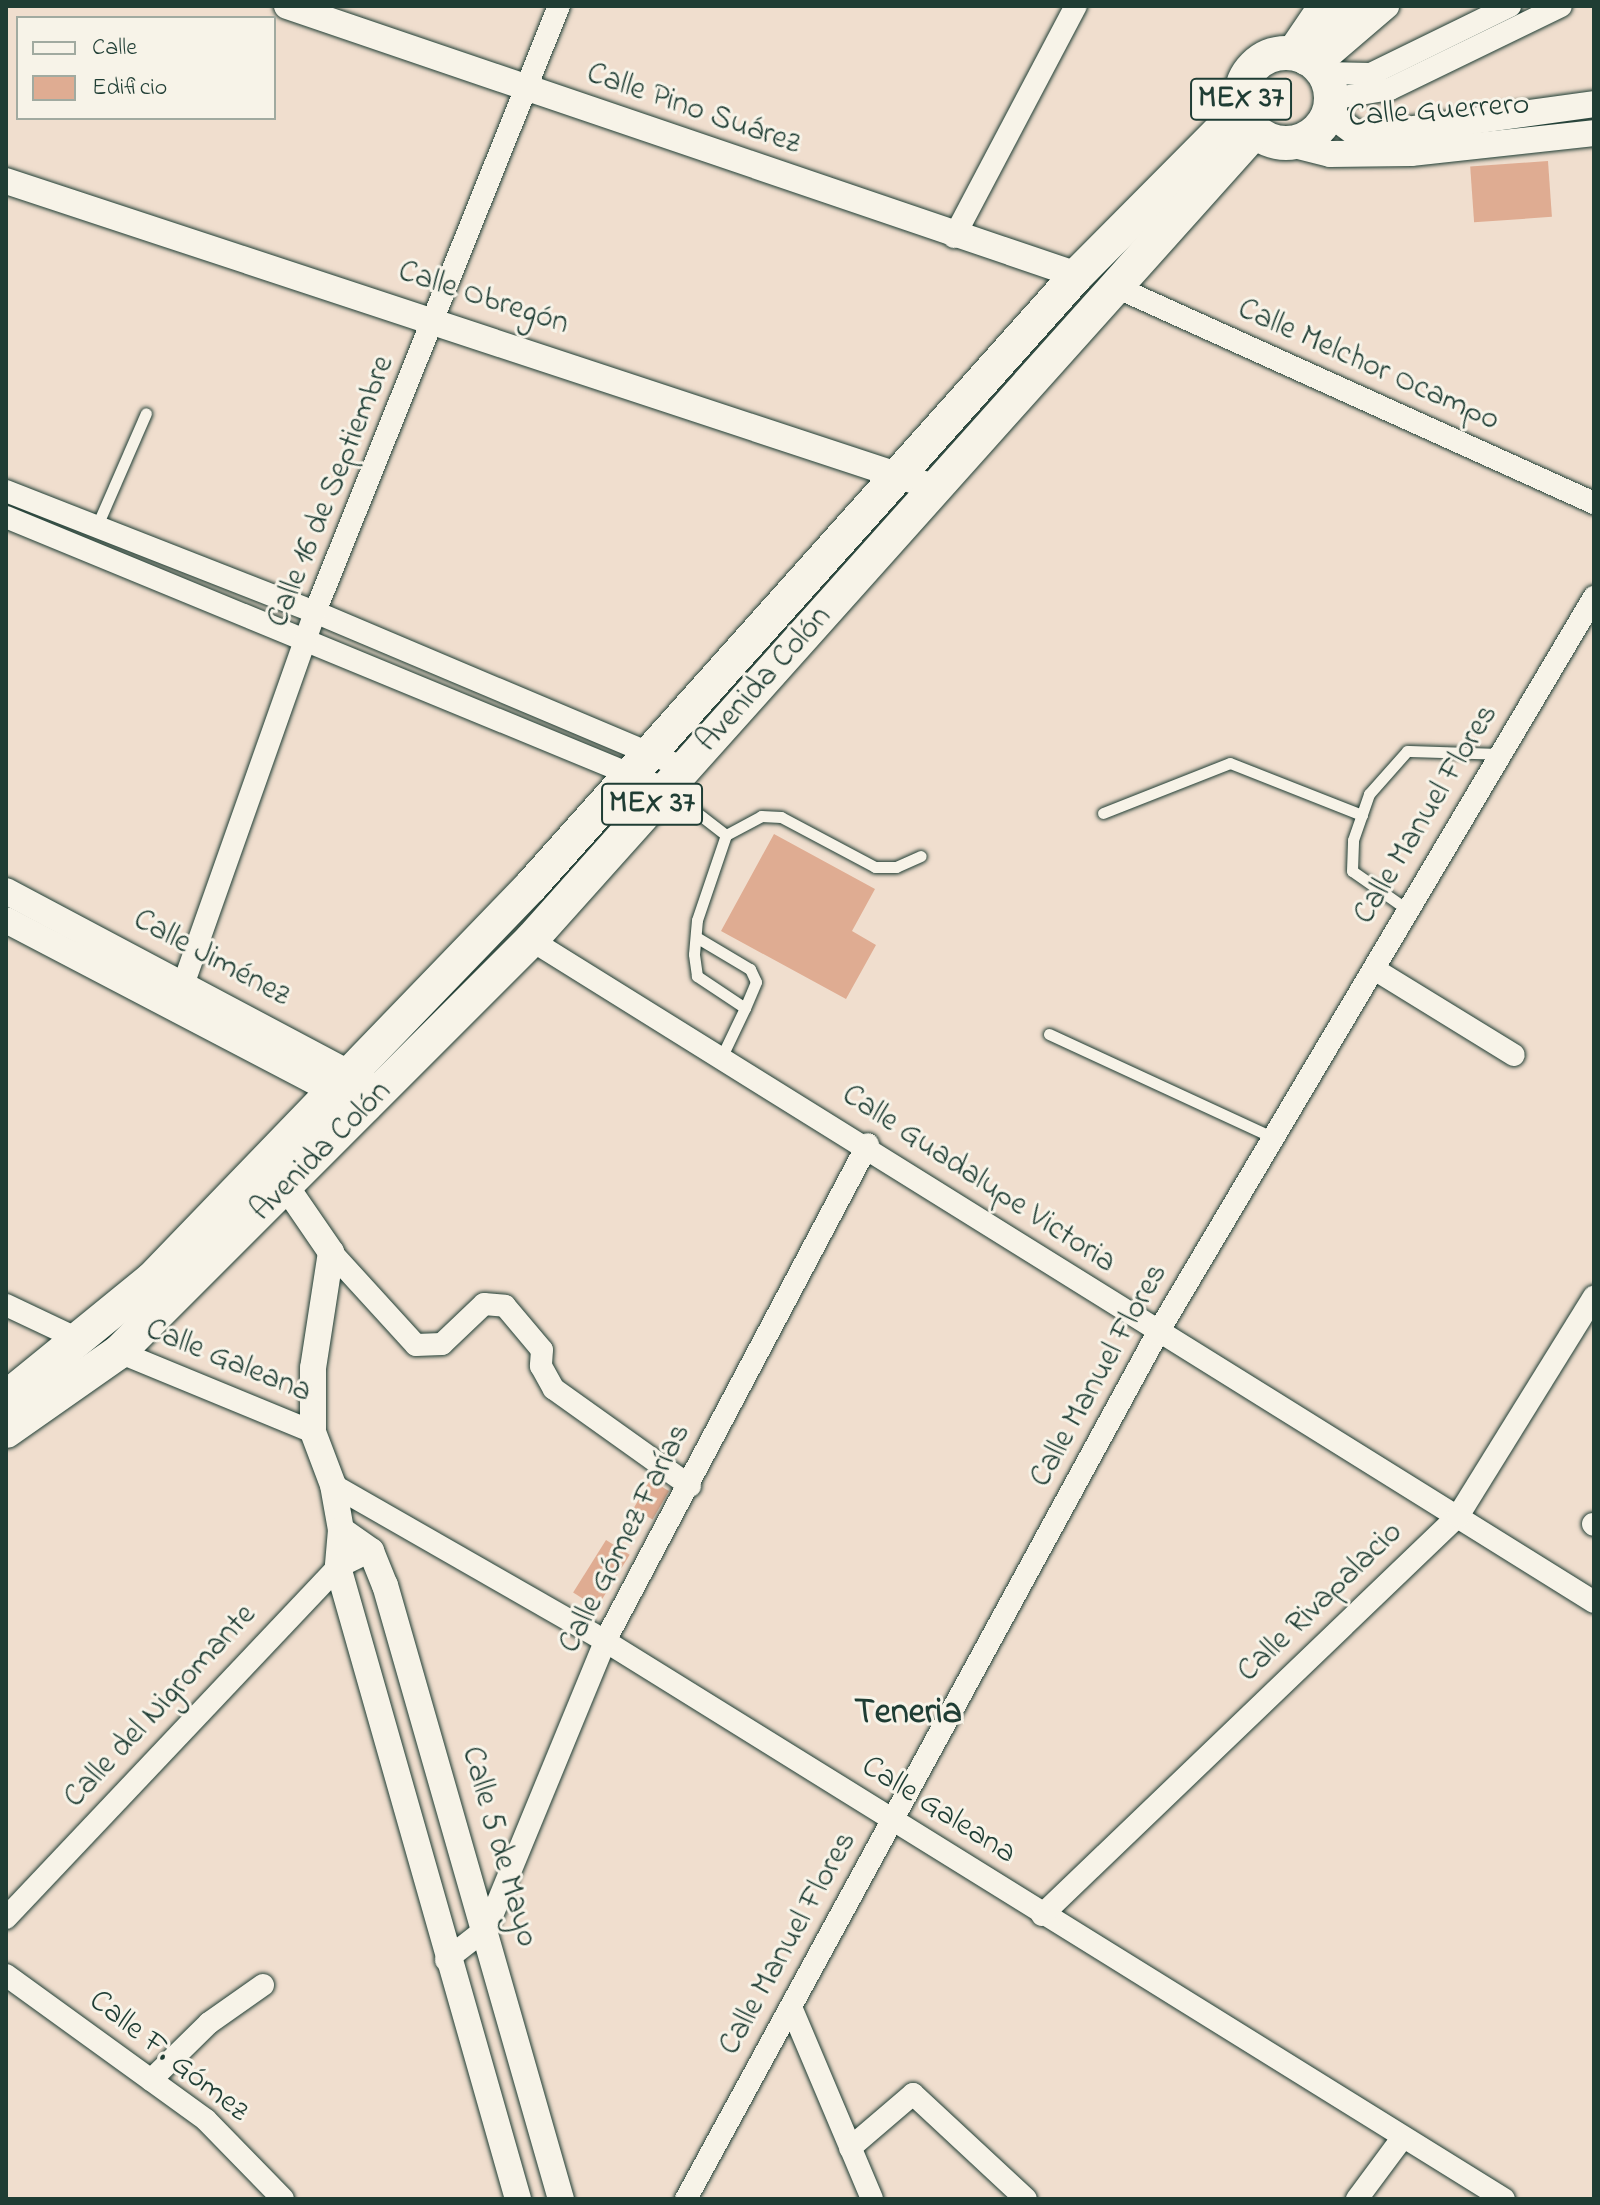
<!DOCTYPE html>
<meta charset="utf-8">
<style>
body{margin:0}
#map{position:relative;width:1600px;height:2205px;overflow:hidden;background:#f0dece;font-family:"Indie Flower",sans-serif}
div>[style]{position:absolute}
.building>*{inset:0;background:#dfac92;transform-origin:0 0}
.roads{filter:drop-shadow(0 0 2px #1f3d34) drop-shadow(0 0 2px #1f3d34)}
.service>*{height:11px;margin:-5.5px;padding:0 5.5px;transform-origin:5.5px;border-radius:5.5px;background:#f7f3e8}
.minor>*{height:22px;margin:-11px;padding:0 11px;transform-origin:11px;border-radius:11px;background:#f7f3e8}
.tertiary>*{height:26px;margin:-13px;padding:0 13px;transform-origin:13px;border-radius:13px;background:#f7f3e8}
.primary>*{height:34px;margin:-17px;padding:0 17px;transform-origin:17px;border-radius:17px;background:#f7f3e8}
.primary>.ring{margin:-17px;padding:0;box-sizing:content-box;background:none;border:34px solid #f7f3e8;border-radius:50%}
span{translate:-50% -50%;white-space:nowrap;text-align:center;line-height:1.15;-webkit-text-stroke:6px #f7f3e8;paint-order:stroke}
.shield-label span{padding:2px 6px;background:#f7f3e8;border:2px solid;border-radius:6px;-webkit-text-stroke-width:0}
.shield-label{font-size:30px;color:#1f3d34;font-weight:700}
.street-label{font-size:32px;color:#1f3d34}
.quarter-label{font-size:36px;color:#1f3d34;font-weight:700}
.frame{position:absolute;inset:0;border:8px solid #1f3d34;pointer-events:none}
.legend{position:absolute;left:16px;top:16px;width:260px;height:104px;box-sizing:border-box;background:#f7f3e8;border:2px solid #a1aaa0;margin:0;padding:10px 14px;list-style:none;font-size:24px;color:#1f3d34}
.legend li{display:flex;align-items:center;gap:16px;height:40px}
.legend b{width:40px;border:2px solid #a1aaa0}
</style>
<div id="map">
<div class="building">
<i style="left:1548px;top:161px;width:56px;height:78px;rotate:86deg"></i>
<i style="clip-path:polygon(774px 834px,875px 889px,852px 931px,876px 945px,846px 999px,721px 931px)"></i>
<i style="left:650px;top:1480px;width:22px;height:33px;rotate:30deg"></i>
<i style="left:606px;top:1540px;width:28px;height:62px;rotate:32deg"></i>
</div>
<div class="roads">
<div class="service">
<i style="left:96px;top:528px;width:125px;rotate:-66.5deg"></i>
<i style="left:669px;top:791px;width:72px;rotate:37.7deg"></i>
<i style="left:726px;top:835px;width:40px;rotate:-28deg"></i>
<i style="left:761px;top:816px;width:20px;rotate:3deg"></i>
<i style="left:781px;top:817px;width:106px;rotate:28deg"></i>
<i style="left:875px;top:867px;width:21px"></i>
<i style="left:896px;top:867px;width:27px;rotate:-24deg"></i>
<i style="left:1103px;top:813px;width:136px;rotate:-21.5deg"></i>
<i style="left:1230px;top:763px;width:142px;rotate:21.5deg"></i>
<i style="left:1408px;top:910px;width:68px;rotate:-145.1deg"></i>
<i style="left:1352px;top:871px;width:31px;rotate:-88deg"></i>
<i style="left:1353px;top:840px;width:49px;rotate:-70.8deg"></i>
<i style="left:1369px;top:794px;width:57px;rotate:-48.5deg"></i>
<i style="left:1407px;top:751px;width:94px;rotate:1.8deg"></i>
<i style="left:696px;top:937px;width:63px;rotate:30.7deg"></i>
<i style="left:750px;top:969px;width:14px;rotate:65deg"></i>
<i style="left:756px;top:982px;width:28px;rotate:113deg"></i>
<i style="left:1049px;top:1034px;width:248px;rotate:24.8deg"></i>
<i style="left:722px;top:1056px;width:53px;rotate:-64.4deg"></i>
<i style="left:745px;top:1008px;width:58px;rotate:-146.3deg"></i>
<i style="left:697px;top:976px;width:22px;rotate:-98deg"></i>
<i style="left:694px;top:954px;width:34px;rotate:-85deg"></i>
<i style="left:697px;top:920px;width:90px;rotate:-71.2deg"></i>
</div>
<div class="minor">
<i style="left:1324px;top:73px;width:47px;rotate:1.2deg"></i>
<i style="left:1371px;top:74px;width:155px;rotate:-26.1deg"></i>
<i style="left:1331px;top:99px;width:60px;rotate:-9.6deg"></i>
<i style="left:1390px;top:89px;width:190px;rotate:-25.9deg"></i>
<i style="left:954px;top:237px;width:261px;rotate:-62.2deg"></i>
<i style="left:1116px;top:287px;width:525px;rotate:24.32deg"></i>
<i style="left:6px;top:491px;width:332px;rotate:21.4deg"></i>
<i style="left:315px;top:612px;width:403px;rotate:22.9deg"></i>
<i style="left:6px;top:517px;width:714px;rotate:22.4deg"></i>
<i style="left:531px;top:940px;width:1252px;rotate:31.91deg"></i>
<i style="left:1374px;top:969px;width:164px;rotate:31.6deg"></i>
<i style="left:177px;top:1002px;width:414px;rotate:-70.5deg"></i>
<i style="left:315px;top:612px;width:653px;rotate:-68.07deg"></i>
<i style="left:331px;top:1252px;width:126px;rotate:47.6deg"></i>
<i style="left:416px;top:1345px;width:26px;rotate:-2deg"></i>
<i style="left:442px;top:1344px;width:58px;rotate:-43.6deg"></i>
<i style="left:484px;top:1304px;width:21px;rotate:5deg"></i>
<i style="left:505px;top:1306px;width:57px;rotate:49.9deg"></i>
<i style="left:542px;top:1350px;width:16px;rotate:94deg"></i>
<i style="left:541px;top:1366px;width:26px;rotate:61deg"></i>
<i style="left:554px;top:1389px;width:167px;rotate:35.5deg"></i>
<i style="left:6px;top:1305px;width:84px;rotate:25.3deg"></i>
<i style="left:119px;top:1352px;width:210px;rotate:22.4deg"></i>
<i style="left:333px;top:1485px;width:314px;rotate:29.8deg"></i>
<i style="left:605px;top:1641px;width:1058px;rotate:31.83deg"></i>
<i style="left:1593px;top:1524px;width:1px;rotate:45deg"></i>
<i style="left:1042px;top:1915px;width:576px;rotate:-43.81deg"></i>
<i style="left:1458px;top:1516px;width:258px;rotate:-58.2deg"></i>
<i style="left:6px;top:1918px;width:483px;rotate:-46.6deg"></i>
<i style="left:338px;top:1567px;width:37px;rotate:-26deg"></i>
<i style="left:446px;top:1960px;width:52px;rotate:-38deg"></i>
<i style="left:487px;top:1928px;width:310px;rotate:-67.6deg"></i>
<i style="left:605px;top:1641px;width:562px;rotate:-62.11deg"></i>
<i style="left:6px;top:1975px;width:247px;rotate:35.9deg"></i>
<i style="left:206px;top:2120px;width:110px;rotate:45.7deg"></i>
<i style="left:791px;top:2007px;width:208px;rotate:67.1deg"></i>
<i style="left:151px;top:2080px;width:81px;rotate:-44.5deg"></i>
<i style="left:209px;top:2023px;width:66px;rotate:-35.1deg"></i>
<i style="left:850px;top:2148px;width:83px;rotate:-40.6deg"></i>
<i style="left:913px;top:2094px;width:154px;rotate:42.9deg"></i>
<i style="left:686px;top:2199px;width:985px;rotate:-61.43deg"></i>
<i style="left:1157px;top:1334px;width:857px;rotate:-59.33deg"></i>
<i style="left:1357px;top:2199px;width:77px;rotate:-53.4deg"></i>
</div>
<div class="tertiary">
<i style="left:287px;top:6px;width:835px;rotate:18.8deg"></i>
<i style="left:1289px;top:53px;width:57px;rotate:-55.8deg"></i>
<i style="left:1317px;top:65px;width:91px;rotate:-40.5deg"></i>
<i style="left:1329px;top:113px;width:35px;rotate:37deg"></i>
<i style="left:1357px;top:134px;width:21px"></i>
<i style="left:1378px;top:134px;width:218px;rotate:-7.9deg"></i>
<i style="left:1290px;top:144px;width:41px;rotate:14deg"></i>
<i style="left:1330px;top:154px;width:81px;rotate:-0.7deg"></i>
<i style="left:1411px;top:153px;width:184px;rotate:-6.2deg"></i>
<i style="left:6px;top:181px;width:979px;rotate:18.27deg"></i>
<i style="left:6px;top:891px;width:407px;rotate:28deg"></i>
<i style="left:6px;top:920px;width:385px;rotate:27.6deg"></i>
<i style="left:270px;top:1177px;width:20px;rotate:33deg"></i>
<i style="left:287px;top:1188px;width:78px;rotate:55.5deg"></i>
<i style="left:331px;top:1252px;width:117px;rotate:98.8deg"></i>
<i style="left:313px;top:1368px;width:64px;rotate:90deg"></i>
<i style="left:313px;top:1432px;width:57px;rotate:69.3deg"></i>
<i style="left:333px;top:1485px;width:46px;rotate:79.9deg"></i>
<i style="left:341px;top:1530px;width:37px;rotate:95deg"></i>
<i style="left:338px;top:1567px;width:657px;rotate:74.1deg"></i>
<i style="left:341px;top:1530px;width:37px;rotate:35deg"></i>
<i style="left:371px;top:1551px;width:37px;rotate:68deg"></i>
<i style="left:385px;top:1585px;width:639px;rotate:74.01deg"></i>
</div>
<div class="primary">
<i class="ring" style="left:1241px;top:53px;width:56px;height:56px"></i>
<i style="left:1306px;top:58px;width:71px;rotate:-46.7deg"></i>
<i style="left:6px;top:1398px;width:188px;rotate:-39.2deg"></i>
<i style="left:152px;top:1279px;width:546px;rotate:-46.04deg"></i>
<i style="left:531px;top:886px;width:819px;rotate:-48.22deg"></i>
<i style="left:1077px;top:275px;width:234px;rotate:-45.2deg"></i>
<i style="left:6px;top:1431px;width:138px;rotate:-35deg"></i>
<i style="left:119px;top:1352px;width:583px;rotate:-45deg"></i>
<i style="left:531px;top:940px;width:1086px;rotate:-48.17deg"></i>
</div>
</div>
<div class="shield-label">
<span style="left:1241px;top:99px">MEX 37</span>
<span style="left:652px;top:804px">MEX 37</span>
</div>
<div class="street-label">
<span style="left:693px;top:110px;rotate:19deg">Calle Pino Suárez</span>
<span style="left:1439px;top:112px;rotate:-4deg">Calle Guerrero</span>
<span style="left:483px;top:299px;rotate:18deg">Calle Obregón</span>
<span style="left:1368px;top:366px;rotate:24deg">Calle Melchor Ocampo</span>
<span style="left:332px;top:492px;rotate:-68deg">Calle 16 de Septiembre</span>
<span style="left:765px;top:680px;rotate:-48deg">Avenida Colón</span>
<span style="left:1427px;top:815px;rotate:-59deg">Calle Manuel Flores</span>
<span style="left:211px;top:959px;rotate:28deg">Calle Jiménez</span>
<span style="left:322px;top:1152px;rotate:-45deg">Avenida Colón</span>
<span style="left:978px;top:1180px;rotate:33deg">Calle Guadalupe Victoria</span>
<span style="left:228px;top:1362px;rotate:22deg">Calle Galeana</span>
<span style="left:1100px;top:1376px;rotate:-61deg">Calle Manuel Flores</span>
<span style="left:626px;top:1539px;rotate:-63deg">Calle Gómez Farías</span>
<span style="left:1321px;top:1603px;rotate:-44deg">Calle Rivapalacio</span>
<span style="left:161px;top:1707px;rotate:-47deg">Calle del Nigromante</span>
<span style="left:938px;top:1811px;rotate:32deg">Calle Galeana</span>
<span style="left:498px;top:1847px;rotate:74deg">Calle 5 de Mayo</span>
<span style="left:789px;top:1944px;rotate:-61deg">Calle Manuel Flores</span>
<span style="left:168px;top:2057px;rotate:38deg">Calle F. Gómez</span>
</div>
<div class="quarter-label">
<span style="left:908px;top:1714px">Teneria</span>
</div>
<div class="frame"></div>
<ul class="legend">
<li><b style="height:10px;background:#f7f3e8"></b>Calle</li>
<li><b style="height:22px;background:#dfac92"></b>Edificio</li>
</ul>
</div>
